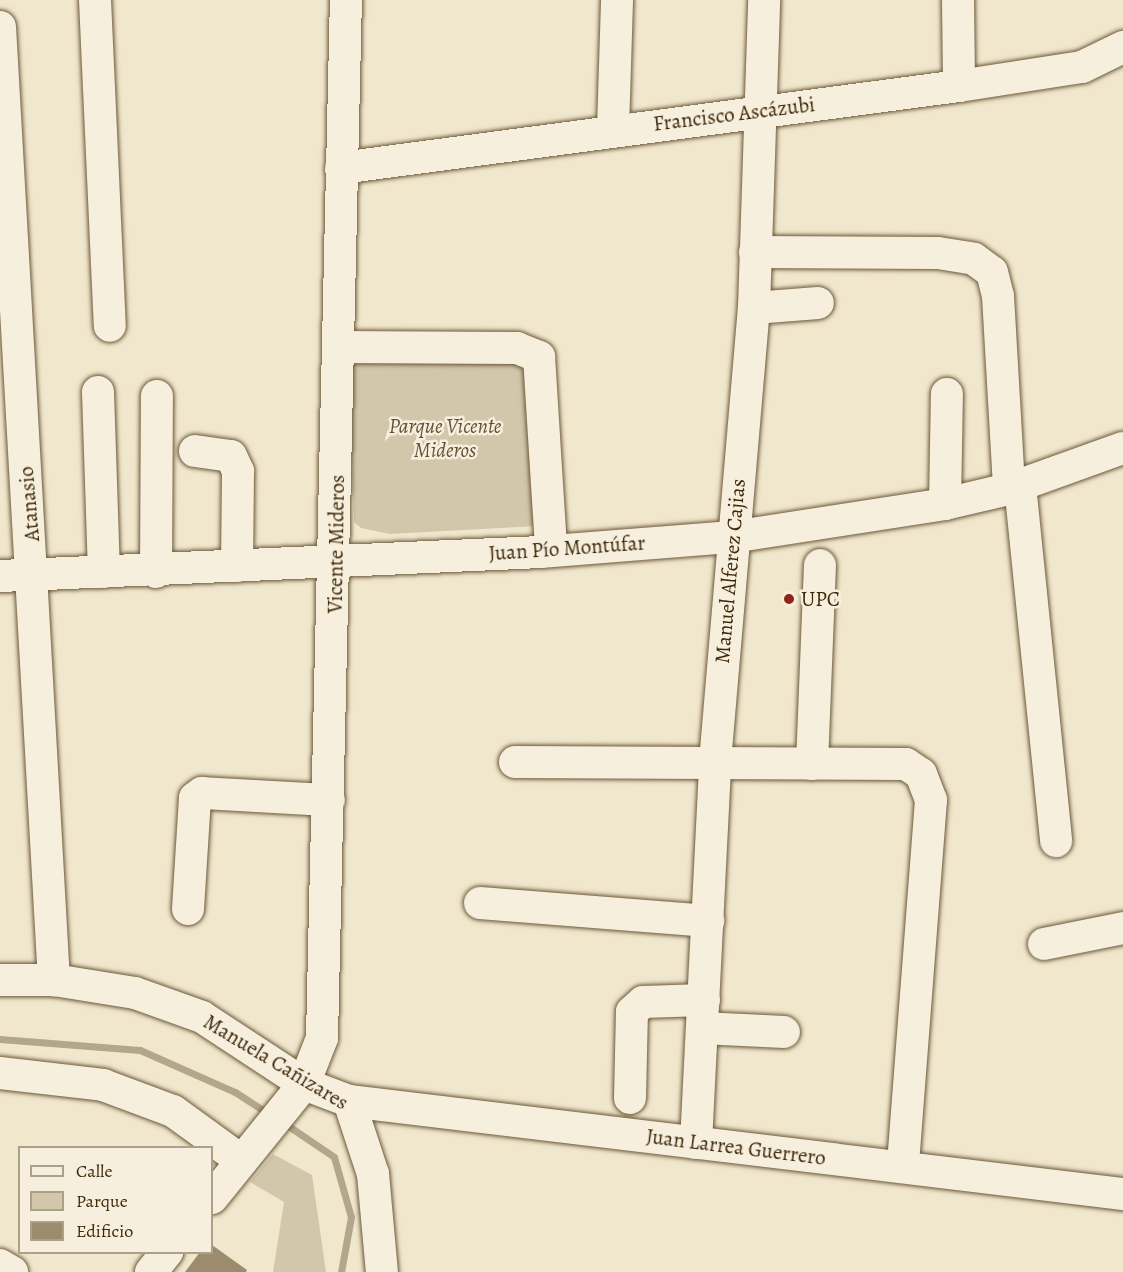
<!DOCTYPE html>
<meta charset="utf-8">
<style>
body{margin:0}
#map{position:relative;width:1123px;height:1272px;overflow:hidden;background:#f1e7cc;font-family:Alegreya,serif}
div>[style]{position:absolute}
.green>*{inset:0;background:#d3c7ab}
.stream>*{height:7px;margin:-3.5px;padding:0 3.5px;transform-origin:3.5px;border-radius:3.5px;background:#b4a68a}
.building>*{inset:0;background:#9c8c6e}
.roads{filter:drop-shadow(0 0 2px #6c583a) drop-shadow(0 0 2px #6c583a)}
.minor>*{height:32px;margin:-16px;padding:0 16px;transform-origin:16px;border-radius:16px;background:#f6efde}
.dots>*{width:16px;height:16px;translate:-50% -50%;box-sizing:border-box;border:3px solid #f6efde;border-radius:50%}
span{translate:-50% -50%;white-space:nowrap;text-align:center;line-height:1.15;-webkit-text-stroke:5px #f6efde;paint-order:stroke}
.street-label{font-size:21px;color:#3f2909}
.park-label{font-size:21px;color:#645032;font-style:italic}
.poi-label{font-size:21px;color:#3f2909}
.left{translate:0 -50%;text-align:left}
.legend{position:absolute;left:18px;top:1146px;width:195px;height:108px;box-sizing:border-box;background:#f6efde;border:2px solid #ada089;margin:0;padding:8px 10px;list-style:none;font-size:18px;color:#3f2909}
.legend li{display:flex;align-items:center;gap:12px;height:30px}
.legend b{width:30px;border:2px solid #ada089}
</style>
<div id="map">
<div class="green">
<i style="clip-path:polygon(539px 341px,538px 526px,390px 534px,361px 528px,354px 522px,349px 350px)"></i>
<i style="clip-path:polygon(273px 1154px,312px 1175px,326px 1272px,273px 1272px,284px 1202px,250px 1182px)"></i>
</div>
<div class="stream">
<i style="left:0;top:1039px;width:140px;rotate:4.5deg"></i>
<i style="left:140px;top:1050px;width:104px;rotate:23.9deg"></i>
<i style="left:235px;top:1092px;width:40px;rotate:32.9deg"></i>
<i style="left:284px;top:1123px;width:60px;rotate:34.2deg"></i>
<i style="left:334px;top:1157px;width:62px;rotate:74.2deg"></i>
<i style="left:351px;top:1217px;width:56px;rotate:100.3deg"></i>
</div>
<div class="building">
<i style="clip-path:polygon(212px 1245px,247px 1270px,246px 1272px,185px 1272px,200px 1252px,212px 1252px)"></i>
</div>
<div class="roads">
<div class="minor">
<i style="left:95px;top:0;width:326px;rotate:87.4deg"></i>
<i style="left:958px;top:0;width:86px;rotate:89.3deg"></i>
<i style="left:0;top:27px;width:955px;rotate:86.76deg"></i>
<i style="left:613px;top:129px;width:129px;rotate:-88.2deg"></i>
<i style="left:341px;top:168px;width:623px;rotate:-7.56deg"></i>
<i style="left:959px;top:86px;width:124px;rotate:-8.8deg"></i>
<i style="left:1082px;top:67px;width:46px;rotate:-26deg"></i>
<i style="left:755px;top:252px;width:183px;rotate:0.3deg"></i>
<i style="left:938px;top:253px;width:36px;rotate:9deg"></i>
<i style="left:974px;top:259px;width:22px;rotate:36deg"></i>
<i style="left:992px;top:272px;width:25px;rotate:76deg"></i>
<i style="left:998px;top:296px;width:193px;rotate:86.7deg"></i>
<i style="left:754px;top:308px;width:64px;rotate:-4.5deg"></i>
<i style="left:338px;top:347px;width:179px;rotate:0.3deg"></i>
<i style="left:517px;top:348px;width:24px;rotate:22deg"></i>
<i style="left:539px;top:357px;width:193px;rotate:86.4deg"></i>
<i style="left:98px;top:392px;width:180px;rotate:88.1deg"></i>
<i style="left:195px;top:451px;width:36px;rotate:8deg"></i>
<i style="left:231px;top:456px;width:17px;rotate:65deg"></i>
<i style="left:238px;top:471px;width:95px;rotate:90.6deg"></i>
<i style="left:1020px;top:485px;width:358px;rotate:84.2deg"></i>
<i style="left:945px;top:504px;width:110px;rotate:-89deg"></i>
<i style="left:156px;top:572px;width:176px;rotate:-89.7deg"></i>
<i style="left:0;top:576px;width:541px;rotate:-2.54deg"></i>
<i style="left:540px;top:552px;width:193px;rotate:-4.5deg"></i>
<i style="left:732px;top:537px;width:216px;rotate:-8.8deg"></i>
<i style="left:945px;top:504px;width:66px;rotate:-13.2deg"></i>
<i style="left:1009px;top:489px;width:121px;rotate:-19.8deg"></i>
<i style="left:515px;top:762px;width:391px;rotate:0.3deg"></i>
<i style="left:906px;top:764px;width:18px;rotate:34deg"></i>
<i style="left:921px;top:774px;width:28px;rotate:69deg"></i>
<i style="left:931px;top:800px;width:368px;rotate:94.4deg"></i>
<i style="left:812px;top:764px;width:199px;rotate:-87.7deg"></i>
<i style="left:480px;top:903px;width:229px;rotate:4.5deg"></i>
<i style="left:188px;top:909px;width:111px;rotate:-86.4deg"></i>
<i style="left:195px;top:798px;width:9px;rotate:-36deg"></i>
<i style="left:202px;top:793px;width:127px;rotate:3.2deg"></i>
<i style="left:1044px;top:944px;width:81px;rotate:-11.4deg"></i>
<i style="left:0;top:980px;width:54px"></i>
<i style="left:54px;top:980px;width:82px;rotate:9.1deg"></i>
<i style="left:135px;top:993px;width:71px;rotate:19.7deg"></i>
<i style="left:202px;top:1017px;width:122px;rotate:33.3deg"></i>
<i style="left:304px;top:1084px;width:48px;rotate:20.7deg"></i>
<i style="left:349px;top:1101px;width:780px;rotate:6.85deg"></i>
<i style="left:702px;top:1028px;width:82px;rotate:2.8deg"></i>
<i style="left:0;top:1073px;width:104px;rotate:6.6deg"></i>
<i style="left:103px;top:1085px;width:75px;rotate:20.4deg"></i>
<i style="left:173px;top:1111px;width:85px;rotate:35.9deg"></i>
<i style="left:630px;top:1098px;width:86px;rotate:-88.7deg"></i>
<i style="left:632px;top:1012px;width:15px;rotate:-42deg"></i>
<i style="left:643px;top:1002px;width:61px;rotate:-1.9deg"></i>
<i style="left:349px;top:1101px;width:77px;rotate:71.8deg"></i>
<i style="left:373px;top:1174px;width:98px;rotate:84.8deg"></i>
<i style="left:696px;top:1143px;width:381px;rotate:-87.1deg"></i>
<i style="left:715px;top:762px;width:456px;rotate:-85.1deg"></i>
<i style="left:754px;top:308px;width:308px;rotate:-88.1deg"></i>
<i style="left:212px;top:1198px;width:146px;rotate:-51.1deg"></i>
<i style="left:304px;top:1084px;width:49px;rotate:-68.6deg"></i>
<i style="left:322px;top:1038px;width:1038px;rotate:-88.68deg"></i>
<i style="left:0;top:1265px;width:14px;rotate:30deg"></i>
<i style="left:151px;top:1272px;width:26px;rotate:-51deg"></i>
</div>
</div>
<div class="dots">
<i style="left:789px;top:599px;background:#8f2418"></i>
</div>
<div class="street-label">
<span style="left:734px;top:114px;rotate:-7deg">Francisco Ascázubi</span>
<span style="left:29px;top:504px;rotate:-95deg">Atanasio</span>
<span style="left:336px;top:544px;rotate:-89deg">Vicente Mideros</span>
<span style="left:567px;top:548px;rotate:-4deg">Juan Pío Montúfar</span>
<span style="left:730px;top:571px;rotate:-85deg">Manuel Alferez Cajias</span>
<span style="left:276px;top:1062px;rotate:31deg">Manuela Cañizares</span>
<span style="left:736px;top:1147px;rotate:7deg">Juan Larrea Guerrero</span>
</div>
<div class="park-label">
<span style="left:445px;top:438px">Parque Vicente<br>Mideros</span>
</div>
<div class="poi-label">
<span class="left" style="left:801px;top:599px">UPC</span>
</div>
<ul class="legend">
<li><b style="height:8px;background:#f6efde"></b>Calle</li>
<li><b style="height:16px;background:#d3c7ab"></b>Parque</li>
<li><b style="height:16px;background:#9c8c6e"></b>Edificio</li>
</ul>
</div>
